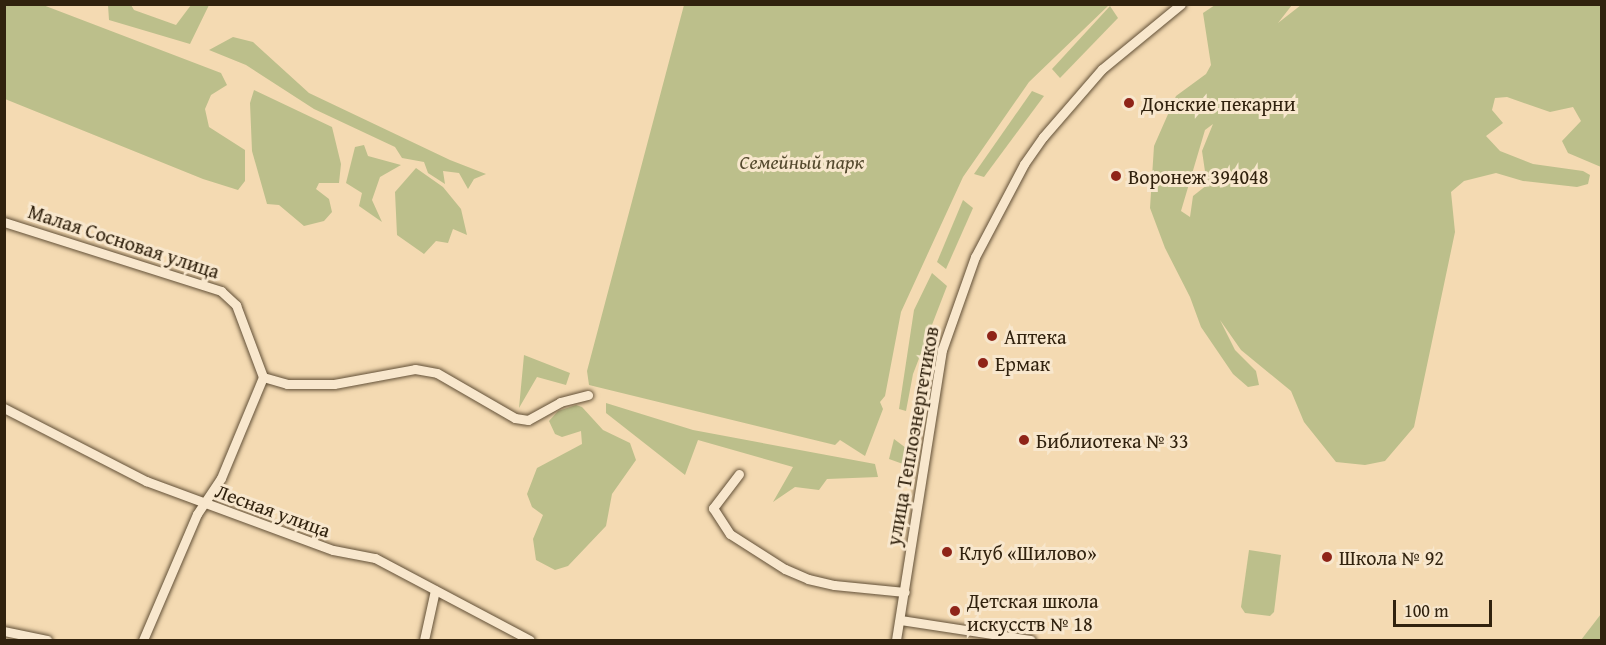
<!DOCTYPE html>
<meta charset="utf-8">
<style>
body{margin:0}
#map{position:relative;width:1606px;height:645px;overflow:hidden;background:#f4dab2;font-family:"Gentium Book Plus",serif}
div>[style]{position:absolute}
.green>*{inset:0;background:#bcbf8b}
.roads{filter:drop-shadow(0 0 2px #625037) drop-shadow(0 0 2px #625037)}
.minor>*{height:9px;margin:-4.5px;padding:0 4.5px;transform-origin:4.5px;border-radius:4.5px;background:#f8e7cd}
.dots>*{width:16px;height:16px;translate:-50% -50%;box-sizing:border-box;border:3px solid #f8e7cd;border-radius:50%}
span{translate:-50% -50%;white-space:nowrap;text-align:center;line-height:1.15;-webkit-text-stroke:6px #f8e7cd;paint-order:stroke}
.poi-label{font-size:20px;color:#31220e}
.left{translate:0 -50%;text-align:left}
.park-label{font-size:20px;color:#54492d;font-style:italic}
.street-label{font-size:20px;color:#31220e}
.frame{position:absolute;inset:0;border:6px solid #31220e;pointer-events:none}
.scale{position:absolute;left:1393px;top:600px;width:99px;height:27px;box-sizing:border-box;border:3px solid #31220e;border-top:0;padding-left:8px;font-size:18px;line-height:21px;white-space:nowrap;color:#31220e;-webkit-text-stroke:4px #f8e7cd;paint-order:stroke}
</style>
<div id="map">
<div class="green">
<i style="clip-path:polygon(4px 5px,43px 5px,221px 73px,227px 85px,211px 95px,205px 109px,209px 127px,245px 150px,245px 181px,238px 190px,203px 179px,5px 99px)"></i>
<i style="clip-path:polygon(108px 5px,131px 5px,134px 10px,176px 25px,191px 5px,209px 5px,190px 44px,109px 20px)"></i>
<i style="clip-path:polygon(684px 5px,1109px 5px,1029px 82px,963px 177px,901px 312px,885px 396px,880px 402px,883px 409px,865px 456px,840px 440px,835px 445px,589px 385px,587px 371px)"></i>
<i style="clip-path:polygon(evenodd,1215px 5px,1292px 5px,1278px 23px,1301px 5px,1601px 5px,1601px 167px,1568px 153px,1562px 141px,1581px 121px,1573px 107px,1550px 112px,1507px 97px,1495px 98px,1492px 110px,1503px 123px,1486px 136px,1500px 151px,1533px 164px,1583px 171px,1590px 175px,1588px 184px,1577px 187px,1523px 181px,1496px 173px,1464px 181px,1451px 192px,1455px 232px,1414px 427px,1385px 461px,1365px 465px,1336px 462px,1304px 422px,1291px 391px,1241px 350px,1220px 320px,1235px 350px,1256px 371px,1259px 385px,1248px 387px,1233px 374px,1201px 327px,1190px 297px,1165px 248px,1150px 208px,1154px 146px,1176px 96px,1206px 74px,1211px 65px,1203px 13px,1215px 5px,1213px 124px,1202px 151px,1207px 185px,1193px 196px,1190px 217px,1181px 211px,1205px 130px,1213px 124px)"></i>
<i style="clip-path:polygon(1110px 6px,1118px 18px,1060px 78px,1052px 69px)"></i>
<i style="clip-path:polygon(233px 37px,253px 42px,309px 93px,450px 160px,486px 174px,474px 179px,468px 189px,459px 173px,443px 171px,445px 184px,428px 173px,424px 162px,402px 158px,395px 147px,314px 109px,246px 65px,209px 50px)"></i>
<i style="clip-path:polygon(254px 90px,332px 127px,341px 164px,339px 183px,319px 183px,316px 189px,329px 199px,332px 212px,324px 221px,304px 226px,279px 205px,267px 204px,252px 151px,250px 103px)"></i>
<i style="clip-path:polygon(1032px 91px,1044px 96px,984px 177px,974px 174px)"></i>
<i style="clip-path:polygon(364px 145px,368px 156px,401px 165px,380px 177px,372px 200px,382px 222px,359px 206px,362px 193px,346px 183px,355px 147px)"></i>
<i style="clip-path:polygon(416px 168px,443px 187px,461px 209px,467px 235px,453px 229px,448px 243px,436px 241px,424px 254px,397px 235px,395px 192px)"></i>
<i style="clip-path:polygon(963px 200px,973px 208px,946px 269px,937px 262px)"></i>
<i style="clip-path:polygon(932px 273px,947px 286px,913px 374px,906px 411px,899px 409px,914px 310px)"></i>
<i style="clip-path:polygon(524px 355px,570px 373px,566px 385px,537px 377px,519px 408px)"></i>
<i style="clip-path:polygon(606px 403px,693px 430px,875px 464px,878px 477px,827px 479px,819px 490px,795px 487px,773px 502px,793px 467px,698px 440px,685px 475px,606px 413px)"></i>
<i style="clip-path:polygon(576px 405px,582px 407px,603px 430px,630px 443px,636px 460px,612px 494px,606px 526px,568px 566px,555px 570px,536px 560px,533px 539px,543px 515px,532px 507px,527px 494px,537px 468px,582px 444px,581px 431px,562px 437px,555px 434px,549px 421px,558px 411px)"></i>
<i style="clip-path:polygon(894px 439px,906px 448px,903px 464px,889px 459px)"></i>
<i style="clip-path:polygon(1249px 550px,1281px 555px,1274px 612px,1270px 616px,1245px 613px,1241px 607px)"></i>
<i style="clip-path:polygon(1601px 614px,1601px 640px,1581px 640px)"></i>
</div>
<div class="roads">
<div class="minor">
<i style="left:4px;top:222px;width:228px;rotate:17.6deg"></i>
<i style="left:221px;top:291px;width:21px;rotate:43deg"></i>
<i style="left:236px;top:305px;width:77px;rotate:69.4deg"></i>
<i style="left:263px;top:377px;width:25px;rotate:16deg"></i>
<i style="left:287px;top:384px;width:47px"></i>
<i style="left:334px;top:384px;width:82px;rotate:-10.5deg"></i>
<i style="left:415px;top:369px;width:22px;rotate:10deg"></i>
<i style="left:437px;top:373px;width:90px;rotate:30deg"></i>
<i style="left:515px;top:418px;width:13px;rotate:9deg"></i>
<i style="left:528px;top:420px;width:37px;rotate:-29deg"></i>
<i style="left:560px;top:402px;width:29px;rotate:-14deg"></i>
<i style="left:4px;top:408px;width:160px;rotate:27.2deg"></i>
<i style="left:146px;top:481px;width:199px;rotate:20.3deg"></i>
<i style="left:333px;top:550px;width:43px;rotate:10.8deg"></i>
<i style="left:375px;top:558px;width:175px;rotate:27.9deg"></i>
<i style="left:739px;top:474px;width:43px;rotate:127.4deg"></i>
<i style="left:713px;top:508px;width:31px;rotate:57deg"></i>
<i style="left:730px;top:534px;width:65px;rotate:32.5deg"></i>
<i style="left:785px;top:569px;width:25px;rotate:23deg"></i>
<i style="left:808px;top:579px;width:27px;rotate:13deg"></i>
<i style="left:834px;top:585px;width:71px;rotate:5.6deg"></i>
<i style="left:900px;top:620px;width:132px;rotate:8.7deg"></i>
<i style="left:4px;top:631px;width:44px;rotate:11.8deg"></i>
<i style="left:143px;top:640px;width:137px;rotate:-66.8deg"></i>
<i style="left:197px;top:514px;width:43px;rotate:-56.3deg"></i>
<i style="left:221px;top:478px;width:109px;rotate:-67.4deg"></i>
<i style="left:424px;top:640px;width:51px;rotate:-77.6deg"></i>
<i style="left:896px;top:640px;width:294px;rotate:-81deg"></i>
<i style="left:942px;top:350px;width:99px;rotate:-70.5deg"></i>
<i style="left:975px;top:257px;width:105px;rotate:-62.2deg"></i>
<i style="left:1024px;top:164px;width:33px;rotate:-55deg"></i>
<i style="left:1043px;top:137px;width:90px;rotate:-49.1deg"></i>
<i style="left:1102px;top:69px;width:102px;rotate:-39.4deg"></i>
</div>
</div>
<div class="dots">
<i style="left:1129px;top:103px;background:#8f2418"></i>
<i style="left:1116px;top:176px;background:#8f2418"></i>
<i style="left:992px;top:336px;background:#8f2418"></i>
<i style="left:983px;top:363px;background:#8f2418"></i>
<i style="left:1024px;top:440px;background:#8f2418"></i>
<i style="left:947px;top:552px;background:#8f2418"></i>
<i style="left:1327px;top:557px;background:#8f2418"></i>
<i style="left:955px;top:611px;background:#8f2418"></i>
</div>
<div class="poi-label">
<span class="left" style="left:1141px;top:103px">Донские пекарни</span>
<span class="left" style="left:1128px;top:176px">Воронеж 394048</span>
<span class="left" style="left:1004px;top:336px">Аптека</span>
<span class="left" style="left:995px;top:363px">Ермак</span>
<span class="left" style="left:1036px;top:440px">Библиотека № 33</span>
<span class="left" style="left:959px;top:552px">Клуб «Шилово»</span>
<span class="left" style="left:1339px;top:557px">Школа № 92</span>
<span class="left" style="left:967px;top:612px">Детская школа<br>искусств № 18</span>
</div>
<div class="park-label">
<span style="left:802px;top:161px">Семейный парк</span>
</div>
<div class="street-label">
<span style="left:124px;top:241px;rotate:18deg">Малая Сосновая улица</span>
<span style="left:912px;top:436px;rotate:-80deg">улица Теплоэнергетиков</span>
<span style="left:273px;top:510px;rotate:20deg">Лесная улица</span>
</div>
<div class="frame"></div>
<div class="scale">100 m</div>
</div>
